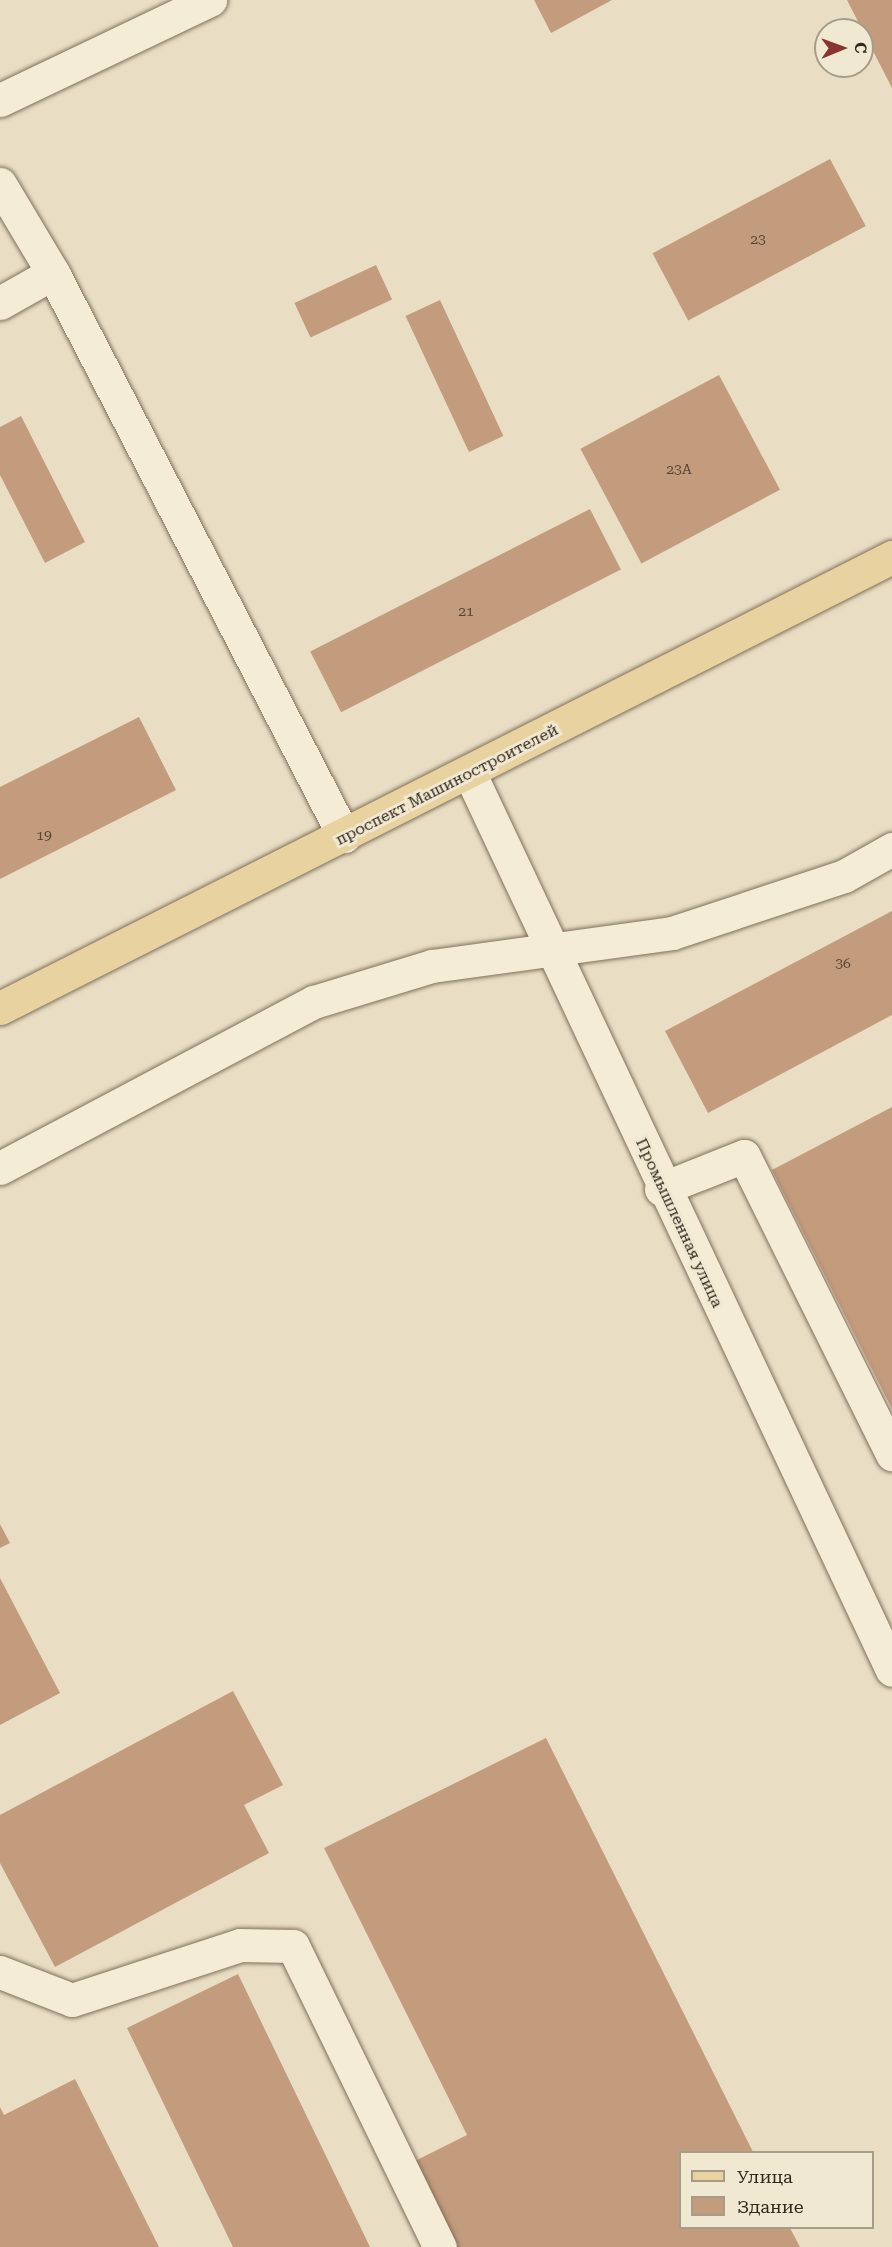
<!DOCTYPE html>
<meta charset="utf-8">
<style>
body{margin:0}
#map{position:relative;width:892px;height:2247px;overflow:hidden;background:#e9dec4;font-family:"Roboto Serif",serif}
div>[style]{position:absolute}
.building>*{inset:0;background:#c39b7d;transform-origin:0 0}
.roads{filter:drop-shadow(0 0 2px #81705c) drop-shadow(0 0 2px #81705c)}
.minor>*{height:33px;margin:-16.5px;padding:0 16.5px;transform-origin:16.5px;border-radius:16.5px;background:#f5ecd6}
.major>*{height:33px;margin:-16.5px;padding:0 16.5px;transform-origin:16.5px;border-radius:16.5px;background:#e8d29f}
span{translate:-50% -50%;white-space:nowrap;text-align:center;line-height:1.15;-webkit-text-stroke:6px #f1e8d2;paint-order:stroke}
.number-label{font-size:14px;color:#574636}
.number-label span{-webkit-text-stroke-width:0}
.street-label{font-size:16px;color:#33291f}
.legend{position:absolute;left:679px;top:2151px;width:195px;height:78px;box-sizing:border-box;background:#f1e8d2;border:2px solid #a59c8a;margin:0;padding:8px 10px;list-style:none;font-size:18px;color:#33291f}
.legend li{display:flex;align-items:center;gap:12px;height:30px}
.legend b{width:30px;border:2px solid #a59c8a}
.north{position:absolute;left:814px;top:18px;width:60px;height:60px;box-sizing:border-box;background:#f1e8d2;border:2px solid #a59c8a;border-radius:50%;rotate:89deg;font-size:16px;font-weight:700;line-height:24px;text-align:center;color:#33291f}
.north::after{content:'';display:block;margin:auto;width:21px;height:27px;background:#8a3333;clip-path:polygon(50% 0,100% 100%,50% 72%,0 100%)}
</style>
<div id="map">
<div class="building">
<i style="clip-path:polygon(534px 0,612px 0,551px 33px)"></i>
<i style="clip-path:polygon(847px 0,892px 0,892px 88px)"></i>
<i style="left:830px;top:159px;width:76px;height:201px;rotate:62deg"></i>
<i style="left:376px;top:265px;width:38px;height:90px;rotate:65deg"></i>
<i style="left:440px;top:300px;width:150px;height:38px;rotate:65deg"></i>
<i style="left:719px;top:375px;width:130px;height:157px;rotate:62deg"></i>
<i style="clip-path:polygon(21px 416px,85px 542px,45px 563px,0 475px,0 427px)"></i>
<i style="left:590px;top:509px;width:68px;height:314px;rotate:63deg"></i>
<i style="clip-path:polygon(139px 717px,176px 790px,0 879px,0 787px)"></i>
<i style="clip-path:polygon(892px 911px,892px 1015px,708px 1113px,665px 1031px)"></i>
<i style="clip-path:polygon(892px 1107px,892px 1409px,772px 1170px)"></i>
<i style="clip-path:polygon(0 1524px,10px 1543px,0 1548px)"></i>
<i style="clip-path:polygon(0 1578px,60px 1693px,0 1725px)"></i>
<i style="clip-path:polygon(233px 1691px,283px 1785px,244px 1805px,269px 1853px,55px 1967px,0 1863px,0 1815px)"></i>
<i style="clip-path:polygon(546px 1738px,753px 2152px,680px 2152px,680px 2228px,790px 2228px,800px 2247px,453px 2247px,411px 2163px,467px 2135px,324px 1848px)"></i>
<i style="clip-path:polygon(238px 1974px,370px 2247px,233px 2247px,127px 2028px)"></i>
<i style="clip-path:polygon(75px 2079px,159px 2247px,0 2247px,0 2107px,4px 2115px)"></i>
</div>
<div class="roads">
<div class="minor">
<i style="left:0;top:100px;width:233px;rotate:-25.5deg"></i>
<i style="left:0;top:184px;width:104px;rotate:59.2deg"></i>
<i style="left:53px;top:273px;width:634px;rotate:62.67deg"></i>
<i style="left:0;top:303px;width:61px;rotate:-29.5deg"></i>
<i style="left:470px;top:774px;width:990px;rotate:64.78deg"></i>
<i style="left:0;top:1168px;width:355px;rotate:-27.9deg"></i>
<i style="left:314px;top:1002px;width:123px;rotate:-17deg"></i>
<i style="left:432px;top:966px;width:242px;rotate:-7.8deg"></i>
<i style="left:672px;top:933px;width:181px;rotate:-18.3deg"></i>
<i style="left:844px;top:876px;width:55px;rotate:-29.4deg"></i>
<i style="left:661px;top:1189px;width:89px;rotate:-21.7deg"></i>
<i style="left:744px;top:1156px;width:333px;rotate:63.6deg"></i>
<i style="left:0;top:1972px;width:77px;rotate:21.3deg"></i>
<i style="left:72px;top:2000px;width:177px;rotate:-18.1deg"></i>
<i style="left:240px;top:1945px;width:53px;rotate:1.1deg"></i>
<i style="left:293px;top:1946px;width:335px;rotate:64deg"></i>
</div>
<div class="major">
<i style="left:0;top:1008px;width:1000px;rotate:-26.82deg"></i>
</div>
</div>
<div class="number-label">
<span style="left:758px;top:239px">23</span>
<span style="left:679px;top:469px">23А</span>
<span style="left:466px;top:611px">21</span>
<span style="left:44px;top:835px">19</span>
<span style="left:843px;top:963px">36</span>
</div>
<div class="street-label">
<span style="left:447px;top:785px;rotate:-27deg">проспект Машиностроителей</span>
<span style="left:679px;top:1223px;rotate:65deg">Промышленная улица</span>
</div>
<ul class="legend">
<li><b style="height:8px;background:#e8d29f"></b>Улица</li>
<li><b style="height:16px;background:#c39b7d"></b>Здание</li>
</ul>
<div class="north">С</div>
</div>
